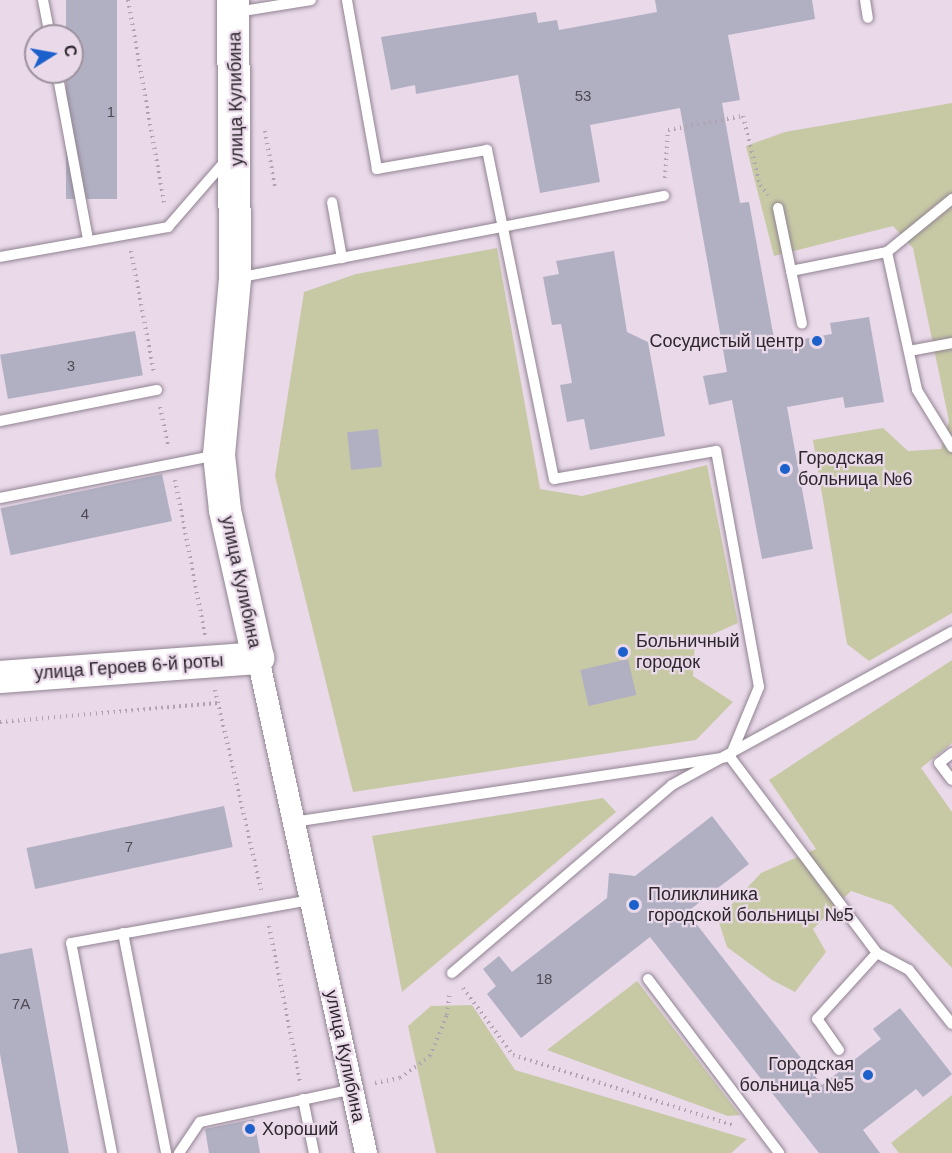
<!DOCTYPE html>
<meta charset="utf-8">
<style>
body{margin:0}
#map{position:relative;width:952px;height:1153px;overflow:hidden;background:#e9d9e9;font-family:Helvetica,sans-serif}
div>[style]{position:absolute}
.green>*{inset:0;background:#c7c9a5}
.building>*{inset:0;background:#b1b0c3;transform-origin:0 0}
.path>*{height:4px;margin-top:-2px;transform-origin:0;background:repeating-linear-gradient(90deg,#b0a3b0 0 1.5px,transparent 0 6px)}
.roads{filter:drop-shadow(0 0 2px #918391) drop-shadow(0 0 2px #918391)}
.lane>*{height:10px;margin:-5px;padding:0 5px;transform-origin:5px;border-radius:5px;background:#fff}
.street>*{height:22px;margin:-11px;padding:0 11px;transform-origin:11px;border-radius:11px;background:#fff}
.secondary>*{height:32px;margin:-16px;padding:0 16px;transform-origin:16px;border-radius:16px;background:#fff}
.dots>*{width:16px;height:16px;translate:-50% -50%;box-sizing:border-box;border:3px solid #e9d9e9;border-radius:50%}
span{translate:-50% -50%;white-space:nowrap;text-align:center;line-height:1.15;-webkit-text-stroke:4.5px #e9d9e9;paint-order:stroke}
.number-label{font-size:15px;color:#4e4952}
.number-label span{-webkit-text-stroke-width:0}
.street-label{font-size:18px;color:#2d272d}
.poi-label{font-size:18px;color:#2d272d}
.right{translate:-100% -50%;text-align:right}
.left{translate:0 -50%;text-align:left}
.north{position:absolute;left:24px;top:24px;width:60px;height:60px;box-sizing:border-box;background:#e9d9e9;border:2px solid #9e929e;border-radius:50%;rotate:79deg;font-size:16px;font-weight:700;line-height:24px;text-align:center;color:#2d272d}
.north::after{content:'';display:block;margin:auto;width:21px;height:27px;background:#1c60cc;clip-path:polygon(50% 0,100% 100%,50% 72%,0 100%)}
</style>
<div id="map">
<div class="green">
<i style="clip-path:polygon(952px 103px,952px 613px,869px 661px,847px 644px,813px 440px,883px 428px,908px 451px,941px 449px,949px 421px,913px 248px,893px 226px,774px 256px,746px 146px,785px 132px)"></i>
<i style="clip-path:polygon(497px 248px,540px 489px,582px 496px,707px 465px,738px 623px,695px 642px,693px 676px,733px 702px,696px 740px,353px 792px,275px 476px,304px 292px,356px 274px)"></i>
<i style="clip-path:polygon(952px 660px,952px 743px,921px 768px,952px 812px,952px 968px,892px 905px,851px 891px,813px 929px,826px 952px,795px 992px,772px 980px,727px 947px,718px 919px,761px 873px,816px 849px,769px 780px)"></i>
<i style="clip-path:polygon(603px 798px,616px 812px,402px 992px,372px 836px)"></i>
<i style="clip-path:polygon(637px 981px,740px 1115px,728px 1116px,547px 1050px)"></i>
<i style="clip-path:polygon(472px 1005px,515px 1070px,747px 1139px,731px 1153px,436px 1153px,408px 1026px,431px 1006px)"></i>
<i style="clip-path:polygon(952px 1095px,952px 1153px,899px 1153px,891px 1143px)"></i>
</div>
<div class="building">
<i style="left:66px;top:0;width:51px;height:199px"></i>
<i style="clip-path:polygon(655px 0,812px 0,815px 19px,728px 35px,740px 100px,722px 103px,740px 203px,749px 202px,775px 344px,832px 334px,830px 323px,869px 317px,884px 402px,845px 408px,843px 397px,787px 407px,813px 549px,762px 559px,732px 400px,709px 405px,703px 376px,727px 372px,680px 108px,590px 125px,600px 182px,540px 193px,518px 75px,416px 94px,415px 85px,391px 90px,381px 37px,536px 12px,538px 23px,557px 20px,559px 30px,657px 12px)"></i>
<i style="clip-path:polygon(614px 251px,627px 332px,648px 342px,665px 436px,590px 450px,584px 419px,567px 422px,560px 385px,572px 383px,561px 324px,552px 325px,543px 277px,559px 274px,556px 261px)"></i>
<i style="left:135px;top:331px;width:45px;height:137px;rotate:80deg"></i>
<i style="left:378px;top:429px;width:38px;height:31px;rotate:84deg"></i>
<i style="left:162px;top:474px;width:48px;height:165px;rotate:78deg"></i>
<i style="left:628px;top:659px;width:37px;height:49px;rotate:77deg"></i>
<i style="left:224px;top:806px;width:42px;height:202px;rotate:78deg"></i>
<i style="clip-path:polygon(712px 816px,749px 864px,687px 912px,822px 1085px,881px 1039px,873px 1029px,900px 1008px,952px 1074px,923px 1097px,916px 1089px,863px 1130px,880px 1153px,819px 1153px,650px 937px,521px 1038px,487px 994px,496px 986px,483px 969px,499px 956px,512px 972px,607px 898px,609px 873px,635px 876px)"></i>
<i style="clip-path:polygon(32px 948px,69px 1153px,18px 1153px,0 1054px,0 954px)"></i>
<i style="clip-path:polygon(254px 1119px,260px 1153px,209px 1153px,205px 1129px)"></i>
</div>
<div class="path">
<i style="left:128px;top:0;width:206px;rotate:79.9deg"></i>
<i style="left:265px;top:131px;width:57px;rotate:79.9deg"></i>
<i style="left:665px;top:178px;width:48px;rotate:-86.4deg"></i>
<i style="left:668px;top:130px;width:76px;rotate:-10.6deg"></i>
<i style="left:743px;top:116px;width:71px;rotate:76.2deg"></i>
<i style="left:760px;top:185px;width:13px;rotate:51deg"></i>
<i style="left:131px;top:251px;width:124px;rotate:79.3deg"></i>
<i style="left:160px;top:407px;width:40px;rotate:78deg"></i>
<i style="left:175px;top:480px;width:158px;rotate:79deg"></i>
<i style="left:215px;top:690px;width:205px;rotate:77deg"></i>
<i style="left:0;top:722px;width:218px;rotate:-5deg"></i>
<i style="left:269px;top:926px;width:158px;rotate:78.7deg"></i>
<i style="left:463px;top:988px;width:84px;rotate:53.3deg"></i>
<i style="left:513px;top:1055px;width:233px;rotate:17.7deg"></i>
<i style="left:375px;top:1083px;width:25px;rotate:-11deg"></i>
<i style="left:400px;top:1078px;width:37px;rotate:-36deg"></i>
<i style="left:430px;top:1056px;width:44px;rotate:-67.5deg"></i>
<i style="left:447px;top:1015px;width:23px;rotate:-83deg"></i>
</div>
<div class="roads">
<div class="lane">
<i style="left:43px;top:0;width:37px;rotate:79deg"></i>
<i style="left:865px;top:0;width:18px;rotate:81deg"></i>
<i style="left:237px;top:12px;width:75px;rotate:-9.2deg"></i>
<i style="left:57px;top:72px;width:171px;rotate:79.5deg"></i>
<i style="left:952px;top:199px;width:84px;rotate:140.8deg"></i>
<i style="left:887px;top:252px;width:141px;rotate:77.7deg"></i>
<i style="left:917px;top:390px;width:67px;rotate:58.4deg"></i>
<i style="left:332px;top:202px;width:57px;rotate:79.9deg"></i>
<i style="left:778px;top:208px;width:118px;rotate:78.3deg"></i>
<i style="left:0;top:257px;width:171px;rotate:-10.1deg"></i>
<i style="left:168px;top:227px;width:91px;rotate:-49deg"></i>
<i style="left:791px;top:271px;width:98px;rotate:-11.2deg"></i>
<i style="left:237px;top:278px;width:435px;rotate:-10.9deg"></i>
<i style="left:909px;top:351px;width:44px;rotate:-10.5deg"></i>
<i style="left:0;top:421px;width:160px;rotate:-11.2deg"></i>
<i style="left:0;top:498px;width:221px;rotate:-11.2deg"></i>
<i style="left:952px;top:753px;width:16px;rotate:142deg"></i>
<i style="left:939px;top:763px;width:21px;rotate:53deg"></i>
<i style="left:730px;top:757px;width:245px;rotate:53.1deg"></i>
<i style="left:877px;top:953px;width:36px;rotate:28deg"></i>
<i style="left:909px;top:970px;width:69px;rotate:51.5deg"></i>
<i style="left:293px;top:822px;width:442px;rotate:-8.5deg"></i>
<i style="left:730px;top:757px;width:76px;rotate:-67.5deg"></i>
<i style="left:759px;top:687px;width:240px;rotate:-100.3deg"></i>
<i style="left:716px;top:451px;width:164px;rotate:170.2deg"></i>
<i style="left:554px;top:479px;width:336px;rotate:-101.5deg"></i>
<i style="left:487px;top:150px;width:112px;rotate:170.2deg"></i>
<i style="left:377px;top:169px;width:172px;rotate:-100.1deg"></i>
<i style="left:123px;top:933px;width:224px;rotate:78.9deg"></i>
<i style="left:452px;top:973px;width:289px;rotate:-40.5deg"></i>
<i style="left:672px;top:785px;width:319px;rotate:-28.7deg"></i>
<i style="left:648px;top:979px;width:218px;rotate:53deg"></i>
<i style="left:839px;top:1050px;width:38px;rotate:-125deg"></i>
<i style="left:817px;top:1019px;width:89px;rotate:-47.7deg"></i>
<i style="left:303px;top:1099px;width:55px;rotate:78.5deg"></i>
<i style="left:112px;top:1153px;width:214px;rotate:-101deg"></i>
<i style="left:71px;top:943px;width:243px;rotate:-10.2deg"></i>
<i style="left:179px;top:1153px;width:37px;rotate:-56deg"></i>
<i style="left:200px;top:1122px;width:156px;rotate:-12.2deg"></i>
</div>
<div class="street">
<i style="left:258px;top:658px;width:507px;rotate:77.69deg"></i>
</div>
<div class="secondary">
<i style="left:0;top:677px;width:259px;rotate:-4.2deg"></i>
<i style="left:258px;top:658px;width:152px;rotate:-102.6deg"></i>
<i style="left:225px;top:510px;width:55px;rotate:-96.2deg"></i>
<i style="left:219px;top:455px;width:178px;rotate:-84.8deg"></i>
<i style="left:235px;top:278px;width:278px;rotate:-90.4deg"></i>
</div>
</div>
<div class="dots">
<i style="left:817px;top:341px;background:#1c60cc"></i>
<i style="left:785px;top:469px;background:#1c60cc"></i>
<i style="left:623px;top:652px;background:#1c60cc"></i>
<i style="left:634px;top:905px;background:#1c60cc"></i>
<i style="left:868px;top:1075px;background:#1c60cc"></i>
<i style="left:250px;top:1129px;background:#1c60cc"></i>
</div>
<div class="number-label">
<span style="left:583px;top:96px">53</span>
<span style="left:111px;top:112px">1</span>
<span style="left:71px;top:366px">3</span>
<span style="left:85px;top:514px">4</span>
<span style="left:129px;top:847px">7</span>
<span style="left:544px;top:979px">18</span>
<span style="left:21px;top:1004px">7А</span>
</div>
<div class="street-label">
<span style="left:236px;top:99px;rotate:-91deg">улица Кулибина</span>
<span style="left:241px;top:582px;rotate:78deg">улица Кулибина</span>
<span style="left:129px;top:667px;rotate:-4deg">улица Героев 6-й роты</span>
<span style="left:345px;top:1056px;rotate:78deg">улица Кулибина</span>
</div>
<div class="poi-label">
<span class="right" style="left:804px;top:341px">Сосудистый центр</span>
<span class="left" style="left:798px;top:469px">Городская<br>больница №6</span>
<span class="left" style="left:636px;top:652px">Больничный<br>городок</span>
<span class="left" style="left:648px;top:905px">Поликлиника<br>городской больницы №5</span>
<span class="right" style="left:854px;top:1075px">Городская<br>больница №5</span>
<span class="left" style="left:262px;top:1129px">Хороший</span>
</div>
<div class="north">С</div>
</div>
